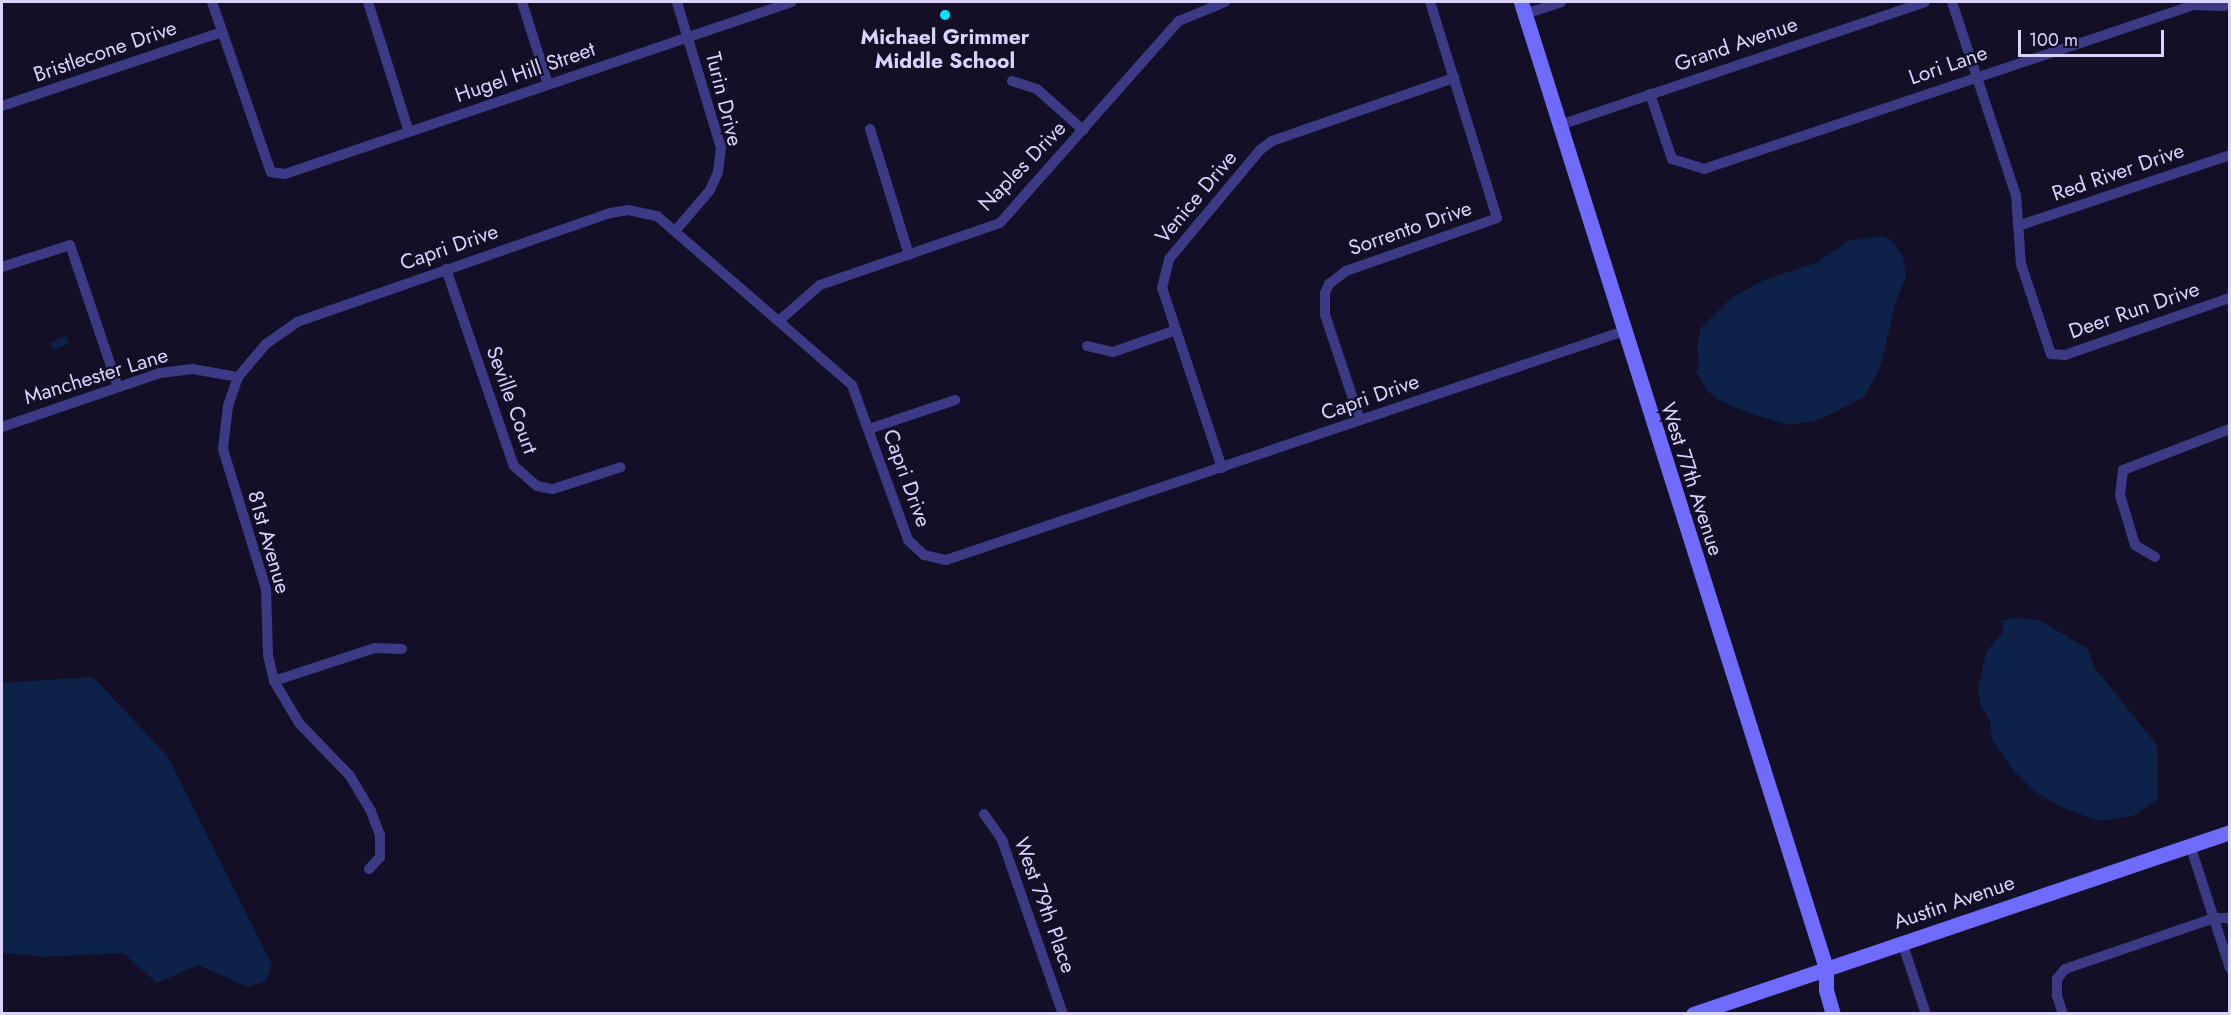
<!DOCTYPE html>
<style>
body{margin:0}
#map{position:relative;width:2231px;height:1015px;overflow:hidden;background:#130f26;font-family:Jost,sans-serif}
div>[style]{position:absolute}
.water>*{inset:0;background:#0c2248;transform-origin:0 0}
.street>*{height:10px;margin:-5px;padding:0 5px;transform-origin:5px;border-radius:5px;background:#3d3a85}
.secondary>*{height:15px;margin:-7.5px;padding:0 7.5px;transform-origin:7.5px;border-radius:7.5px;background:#6f6bff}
.dots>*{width:16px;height:16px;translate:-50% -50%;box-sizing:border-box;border:3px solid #130f26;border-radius:50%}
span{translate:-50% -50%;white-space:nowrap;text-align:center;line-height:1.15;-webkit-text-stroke:4.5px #130f26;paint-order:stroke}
.poi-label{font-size:21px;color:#d9d4ff;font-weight:700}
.street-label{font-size:21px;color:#d9d4ff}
.frame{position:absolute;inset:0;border:3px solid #d9d4ff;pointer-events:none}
.scale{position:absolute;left:2018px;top:30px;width:146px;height:27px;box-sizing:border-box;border:3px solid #d9d4ff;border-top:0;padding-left:8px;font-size:18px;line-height:21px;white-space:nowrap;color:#d9d4ff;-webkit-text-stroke:4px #130f26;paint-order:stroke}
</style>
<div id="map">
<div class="water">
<i style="clip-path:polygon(1881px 236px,1890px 239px,1903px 256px,1906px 277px,1896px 301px,1880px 368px,1864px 397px,1821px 419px,1790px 425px,1749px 413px,1717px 399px,1708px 391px,1696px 372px,1700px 362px,1697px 350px,1700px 329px,1731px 298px,1764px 280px,1816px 263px,1848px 241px)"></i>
<i style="left:66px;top:336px;width:8px;height:17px;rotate:67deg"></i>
<i style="clip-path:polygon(2014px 618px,2039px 620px,2088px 649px,2094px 667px,2157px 745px,2158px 799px,2133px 816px,2098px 821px,2061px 807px,2034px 791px,2014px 771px,1992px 740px,1990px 721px,1981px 706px,1978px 690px,1986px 652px,2004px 631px,2001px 621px)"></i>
<i style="clip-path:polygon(93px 677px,168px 757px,272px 965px,266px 981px,248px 987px,198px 965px,157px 983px,123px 953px,44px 957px,2px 953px,2px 683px)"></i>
</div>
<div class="street">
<i style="left:212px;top:2px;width:180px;rotate:70.9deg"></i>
<i style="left:271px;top:172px;width:14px;rotate:8deg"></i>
<i style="left:285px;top:174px;width:535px;rotate:-18.74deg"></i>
<i style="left:368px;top:2px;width:136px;rotate:72.5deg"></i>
<i style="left:522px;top:2px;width:86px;rotate:72.4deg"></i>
<i style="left:1952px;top:2px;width:203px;rotate:71.7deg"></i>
<i style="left:2016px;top:195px;width:69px;rotate:85.9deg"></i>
<i style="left:2021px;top:264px;width:95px;rotate:71.6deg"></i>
<i style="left:2051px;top:354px;width:14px;rotate:4deg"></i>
<i style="left:2065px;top:355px;width:175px;rotate:-19.1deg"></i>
<i style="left:1525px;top:14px;width:38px;rotate:-18deg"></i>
<i style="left:1012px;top:81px;width:26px;rotate:18deg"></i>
<i style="left:1037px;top:89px;width:62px;rotate:41.7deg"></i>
<i style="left:1650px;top:94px;width:69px;rotate:71.3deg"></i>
<i style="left:1672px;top:159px;width:34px;rotate:17deg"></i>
<i style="left:1704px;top:169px;width:517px;rotate:-18.51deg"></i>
<i style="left:2194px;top:5px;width:30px;rotate:2deg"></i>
<i style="left:2px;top:106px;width:232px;rotate:-18.6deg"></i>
<i style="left:1560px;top:125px;width:385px;rotate:-18.6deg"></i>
<i style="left:870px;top:129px;width:132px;rotate:72.8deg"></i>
<i style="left:2018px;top:226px;width:224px;rotate:-18.5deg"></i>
<i style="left:676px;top:230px;width:52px;rotate:-49.6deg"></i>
<i style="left:710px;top:190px;width:20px;rotate:-66deg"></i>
<i style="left:718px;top:172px;width:24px;rotate:-83deg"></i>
<i style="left:721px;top:148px;width:152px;rotate:-106.8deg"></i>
<i style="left:2px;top:267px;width:71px;rotate:-17.9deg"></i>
<i style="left:70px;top:245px;width:150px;rotate:71.3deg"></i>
<i style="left:446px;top:269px;width:208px;rotate:71deg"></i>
<i style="left:514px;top:466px;width:30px;rotate:41deg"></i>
<i style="left:537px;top:486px;width:16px;rotate:11deg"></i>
<i style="left:553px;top:489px;width:71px;rotate:-17.9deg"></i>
<i style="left:780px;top:320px;width:53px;rotate:-41.2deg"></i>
<i style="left:820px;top:285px;width:190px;rotate:-19deg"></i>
<i style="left:1000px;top:223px;width:270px;rotate:-48.5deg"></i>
<i style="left:1179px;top:21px;width:50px;rotate:-22.4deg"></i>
<i style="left:1087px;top:346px;width:27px;rotate:13deg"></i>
<i style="left:1113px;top:352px;width:67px;rotate:-19.2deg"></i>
<i style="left:1360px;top:420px;width:111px;rotate:-108.4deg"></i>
<i style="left:1325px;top:315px;width:22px;rotate:-90deg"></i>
<i style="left:1325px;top:293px;width:10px;rotate:-66deg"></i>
<i style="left:1329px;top:284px;width:21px;rotate:-37deg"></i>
<i style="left:1346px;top:271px;width:160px;rotate:-19.3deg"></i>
<i style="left:1497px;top:218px;width:226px;rotate:-107.2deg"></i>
<i style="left:2px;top:427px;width:167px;rotate:-18.9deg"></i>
<i style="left:160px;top:373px;width:33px;rotate:-7deg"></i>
<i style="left:193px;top:369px;width:46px;rotate:10.1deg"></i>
<i style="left:869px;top:429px;width:91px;rotate:-18.6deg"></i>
<i style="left:1222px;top:468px;width:190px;rotate:-108.4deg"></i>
<i style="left:1162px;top:288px;width:30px;rotate:-76deg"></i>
<i style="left:1169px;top:259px;width:142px;rotate:-50.1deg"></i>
<i style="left:1260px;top:150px;width:15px;rotate:-37deg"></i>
<i style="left:1272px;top:141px;width:193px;rotate:-19.1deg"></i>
<i style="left:2155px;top:557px;width:23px;rotate:-149deg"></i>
<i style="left:2135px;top:545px;width:52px;rotate:-106.7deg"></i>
<i style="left:2120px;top:495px;width:25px;rotate:-83deg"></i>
<i style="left:2123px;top:470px;width:115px;rotate:-21deg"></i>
<i style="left:274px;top:681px;width:106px;rotate:-18.1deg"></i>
<i style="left:375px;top:648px;width:27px;rotate:2deg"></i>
<i style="left:984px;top:814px;width:32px;rotate:55deg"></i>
<i style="left:1002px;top:840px;width:184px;rotate:70.7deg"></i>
<i style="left:2190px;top:845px;width:129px;rotate:72deg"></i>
<i style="left:369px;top:869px;width:16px;rotate:-47deg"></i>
<i style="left:380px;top:857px;width:22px;rotate:-90deg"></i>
<i style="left:380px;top:835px;width:26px;rotate:-111deg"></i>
<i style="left:371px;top:811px;width:41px;rotate:-121deg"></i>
<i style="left:350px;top:776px;width:74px;rotate:-133.9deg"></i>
<i style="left:299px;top:723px;width:49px;rotate:-120.8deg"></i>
<i style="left:274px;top:681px;width:27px;rotate:-103deg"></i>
<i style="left:268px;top:655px;width:66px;rotate:-91.7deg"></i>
<i style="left:266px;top:589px;width:146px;rotate:-107.1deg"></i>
<i style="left:223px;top:449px;width:43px;rotate:-83.4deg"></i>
<i style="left:228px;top:406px;width:31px;rotate:-71deg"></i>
<i style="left:238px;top:377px;width:43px;rotate:-49.7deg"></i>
<i style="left:266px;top:344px;width:38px;rotate:-35deg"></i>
<i style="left:297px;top:322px;width:331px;rotate:-19.2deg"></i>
<i style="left:610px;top:213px;width:18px;rotate:-9deg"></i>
<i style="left:628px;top:210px;width:30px;rotate:12deg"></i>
<i style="left:657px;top:216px;width:258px;rotate:40.9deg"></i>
<i style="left:852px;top:385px;width:165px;rotate:70.1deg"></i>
<i style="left:908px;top:540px;width:22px;rotate:43deg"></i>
<i style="left:924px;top:555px;width:23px;rotate:13deg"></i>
<i style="left:946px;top:560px;width:716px;rotate:-18.66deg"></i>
<i style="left:1902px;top:942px;width:76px;rotate:71.6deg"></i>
<i style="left:2063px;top:1014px;width:20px;rotate:-108deg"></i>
<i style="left:2057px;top:995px;width:16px;rotate:-90deg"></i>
<i style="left:2057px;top:979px;width:13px;rotate:-51deg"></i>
<i style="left:2065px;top:969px;width:157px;rotate:-18.9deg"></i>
<i style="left:2214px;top:918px;width:16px"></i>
</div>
<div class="secondary">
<i style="left:1521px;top:2px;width:1013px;rotate:72.48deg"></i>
<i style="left:1826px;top:968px;width:22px;rotate:90deg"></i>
<i style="left:1826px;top:990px;width:25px;rotate:74deg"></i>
<i style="left:1693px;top:1014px;width:567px;rotate:-18.72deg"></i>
</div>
<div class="dots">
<i style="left:945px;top:15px;background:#00e5ff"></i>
</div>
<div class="poi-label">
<span style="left:945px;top:49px">Michael Grimmer<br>Middle School</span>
</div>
<div class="street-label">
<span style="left:1736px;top:44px;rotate:-19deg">Grand Avenue</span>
<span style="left:105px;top:51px;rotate:-19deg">Bristlecone Drive</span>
<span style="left:1948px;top:65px;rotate:-19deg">Lori Lane</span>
<span style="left:525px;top:72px;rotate:-19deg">Hugel Hill Street</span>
<span style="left:724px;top:99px;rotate:76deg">Turin Drive</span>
<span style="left:1022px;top:166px;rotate:-46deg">Naples Drive</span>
<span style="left:2118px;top:172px;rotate:-19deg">Red River Drive</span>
<span style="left:1196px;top:197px;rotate:-50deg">Venice Drive</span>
<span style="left:1410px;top:228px;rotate:-19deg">Sorrento Drive</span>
<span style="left:449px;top:247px;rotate:-19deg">Capri Drive</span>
<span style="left:2134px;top:310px;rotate:-19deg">Deer Run Drive</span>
<span style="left:96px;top:376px;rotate:-17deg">Manchester Lane</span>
<span style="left:1370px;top:397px;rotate:-19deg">Capri Drive</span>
<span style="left:512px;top:400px;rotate:70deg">Seville Court</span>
<span style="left:907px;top:478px;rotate:70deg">Capri Drive</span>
<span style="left:1692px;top:479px;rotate:72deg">West 77th Avenue</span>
<span style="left:269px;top:542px;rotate:74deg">81st Avenue</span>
<span style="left:1954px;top:902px;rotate:-19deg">Austin Avenue</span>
<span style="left:1045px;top:905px;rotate:70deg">West 79th Place</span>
</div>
<div class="frame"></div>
<div class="scale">100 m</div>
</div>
